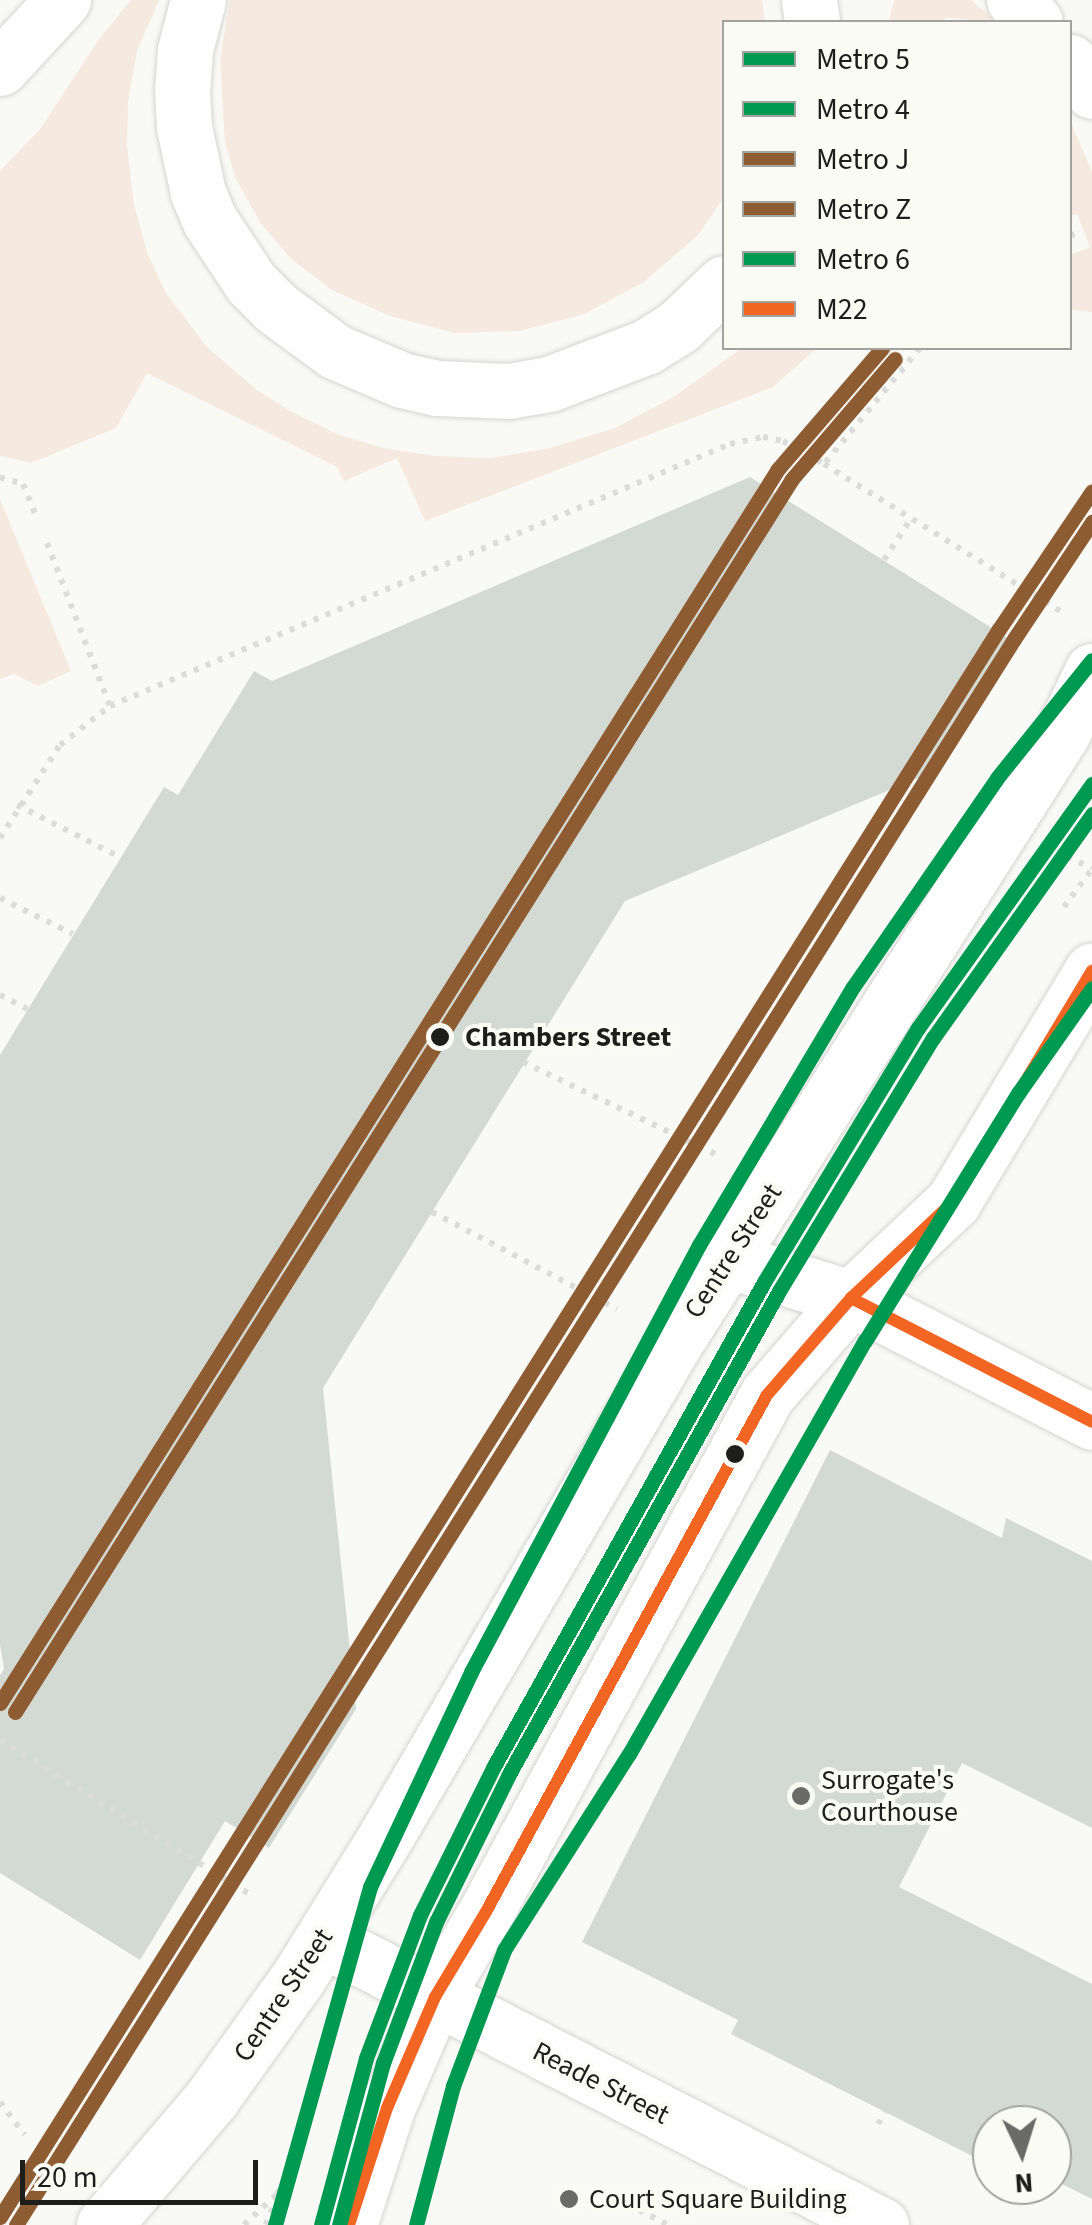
<!DOCTYPE html>
<style>
body{margin:0}
#map{position:relative;width:1092px;height:2225px;overflow:hidden;background:#f9faf6;font-family:"Source Sans 3",sans-serif}
div>[style]{position:absolute}
.green>*{inset:0;background:#f6e9df}
.building>*{inset:0;background:#d3dad3}
.path>*{height:6px;margin-top:-3px;transform-origin:0;background:repeating-linear-gradient(90deg,#dcdcdb 0 5px,transparent 0 13px)}
.roads{filter:drop-shadow(0 0 2px #d4d4d2) drop-shadow(0 0 2px #d4d4d2)}
.minor>*{height:55px;margin:-27.5px;padding:0 27.5px;transform-origin:27.5px;border-radius:27.5px;background:#fefefe}
.major>*{height:55px;margin:-27.5px;padding:0 27.5px;transform-origin:27.5px;border-radius:27.5px;background:#fefefe}
.bus-1>*{height:12px;margin:-6px;padding:0 6px;transform-origin:6px;border-radius:6px;background:#f26522}
.metro-1>*{height:15px;margin:-7.5px;padding:0 7.5px;transform-origin:7.5px;border-radius:7.5px;background:#009952}
.metro-2>*{height:15px;margin:-7.5px;padding:0 7.5px;transform-origin:7.5px;border-radius:7.5px;background:#009952}
.metro-3>*{height:15px;margin:-7.5px;padding:0 7.5px;transform-origin:7.5px;border-radius:7.5px;background:#8e5c33}
.metro-4>*{height:15px;margin:-7.5px;padding:0 7.5px;transform-origin:7.5px;border-radius:7.5px;background:#8e5c33}
.metro-5>*{height:15px;margin:-7.5px;padding:0 7.5px;transform-origin:7.5px;border-radius:7.5px;background:#009952}
.dots>*{width:28px;height:28px;translate:-50% -50%;box-sizing:border-box;border:5px solid #fafbf5;border-radius:50%}
span{translate:-50% -50%;white-space:nowrap;text-align:center;line-height:1.15;-webkit-text-stroke:8px #fafbf5;paint-order:stroke}
.stop-label{font-size:28px;color:#1d1e1c;font-weight:700}
.left{translate:0 -50%;text-align:left}
.street-label{font-size:28px;color:#1d1e1c}
.poi-label{font-size:28px;color:#1d1e1c}
.legend{position:absolute;left:722px;top:20px;width:350px;height:330px;box-sizing:border-box;background:#fafbf5;border:2px solid #a2a39e;margin:0;padding:12px 18px;list-style:none;font-size:30px;color:#1d1e1c}
.legend li{display:flex;align-items:center;gap:20px;height:50px}
.legend b{width:50px;border:2px solid #a2a39e}
.north{position:absolute;left:972px;top:2105px;width:100px;height:100px;box-sizing:border-box;background:#fafbf5;border:2px solid #a2a39e;border-radius:50%;rotate:176deg;font-size:28px;font-weight:700;line-height:40px;text-align:center;color:#1d1e1c}
.north::after{content:'';display:block;margin:auto;width:35px;height:45px;background:#6a6b68;clip-path:polygon(50% 0,100% 100%,50% 72%,0 100%)}
.scale{position:absolute;left:20px;top:2160px;width:238px;height:45px;box-sizing:border-box;border:5px solid #1d1e1c;border-top:0;padding-left:12px;font-size:30px;line-height:35px;white-space:nowrap;color:#1d1e1c;-webkit-text-stroke:8px #fafbf5;paint-order:stroke}
</style>
<div id="map">
<div class="green">
<i style="clip-path:polygon(131px 0,159px 0,137px 51px,128px 102px,127px 146px,134px 205px,148px 255px,166px 293px,206px 346px,257px 390px,292px 412px,337px 434px,383px 448px,435px 456px,491px 458px,550px 448px,615px 428px,672px 398px,742px 348px,817px 348px,773px 387px,425px 521px,397px 458px,344px 481px,337px 467px,147px 373px,116px 428px,31px 463px,0 456px,0 171px,41px 128px,97px 42px)"></i>
<i style="clip-path:polygon(230px 0,762px 0,765px 22px,724px 22px,724px 197px,698px 235px,644px 282px,584px 314px,519px 331px,455px 333px,390px 316px,332px 290px,290px 258px,260px 222px,236px 179px,225px 143px,220px 60px)"></i>
<i style="clip-path:polygon(894px 0,971px 0,997px 22px,947px 18px,938px 22px,889px 22px)"></i>
<i style="clip-path:polygon(1070px 120px,1092px 172px,1092px 312px,1070px 310px,1070px 255px,1090px 247px,1077px 214px,1070px 216px)"></i>
<i style="clip-path:polygon(0 499px,71px 671px,38px 686px,14px 674px,0 679px)"></i>
</div>
<div class="building">
<i style="clip-path:polygon(750px 477px,1016px 643px,937px 770px,625px 901px,323px 1388px,356px 1709px,269px 1848px,225px 1821px,140px 1960px,0 1873px,0 1675px,4px 1669px,0 1645px,0 1055px,164px 787px,178px 795px,254px 671px,272px 681px)"></i>
<i style="clip-path:polygon(830px 1450px,1002px 1538px,1006px 1518px,1092px 1561px,1092px 1828px,962px 1763px,899px 1887px,1092px 1984px,1092px 2199px,1052px 2179px,1052px 2125px,992px 2125px,992px 2166px,731px 2034px,738px 2020px,582px 1942px)"></i>
</div>
<div class="path">
<i style="left:1070px;top:236px;width:9px;rotate:-27deg"></i>
<i style="left:920px;top:348px;width:151px;rotate:129.6deg"></i>
<i style="left:824px;top:464px;width:278px;rotate:31.9deg"></i>
<i style="left:0;top:477px;width:24px;rotate:17deg"></i>
<i style="left:23px;top:484px;width:35px;rotate:68deg"></i>
<i style="left:47px;top:543px;width:175px;rotate:68.9deg"></i>
<i style="left:884px;top:560px;width:48px;rotate:-57deg"></i>
<i style="left:17px;top:805px;width:115px;rotate:26.8deg"></i>
<i style="left:0;top:838px;width:111px;rotate:-57.2deg"></i>
<i style="left:60px;top:745px;width:63px;rotate:-38deg"></i>
<i style="left:110px;top:706px;width:673px;rotate:-22.91deg"></i>
<i style="left:730px;top:444px;width:34px;rotate:-12deg"></i>
<i style="left:763px;top:437px;width:20px;rotate:11deg"></i>
<i style="left:783px;top:441px;width:47px;rotate:29.3deg"></i>
<i style="left:1067px;top:857px;width:27px;rotate:24deg"></i>
<i style="left:0;top:898px;width:81px;rotate:26.3deg"></i>
<i style="left:1064px;top:907px;width:47px;rotate:-53.6deg"></i>
<i style="left:0;top:995px;width:31px;rotate:27deg"></i>
<i style="left:523px;top:1062px;width:213px;rotate:25.6deg"></i>
<i style="left:432px;top:1212px;width:209px;rotate:27.7deg"></i>
<i style="left:0;top:1740px;width:297px;rotate:31.7deg"></i>
<i style="left:0;top:2102px;width:41px;rotate:52.9deg"></i>
<i style="left:878px;top:2124px;width:14px;rotate:-60deg"></i>
<i style="left:639px;top:2210px;width:34px;rotate:27deg"></i>
<i style="left:244px;top:2225px;width:45px;rotate:-43.2deg"></i>
<i style="left:277px;top:2194px;width:17px;rotate:-59deg"></i>
<i style="left:266px;top:2225px;width:31px;rotate:-69deg"></i>
</div>
<div class="roads">
<div class="minor">
<i style="left:0;top:68px;width:93px;rotate:-47.2deg"></i>
<i style="left:728px;top:1260px;width:129px;rotate:17.2deg"></i>
<i style="left:851px;top:1298px;width:271px;rotate:27.2deg"></i>
<i style="left:323px;top:1939px;width:627px;rotate:27.14deg"></i>
</div>
<div class="major">
<i style="left:198px;top:0;width:52px;rotate:104.6deg"></i>
<i style="left:185px;top:50px;width:39px;rotate:94deg"></i>
<i style="left:182px;top:89px;width:38px;rotate:87deg"></i>
<i style="left:184px;top:127px;width:67px;rotate:78deg"></i>
<i style="left:198px;top:193px;width:30px;rotate:67deg"></i>
<i style="left:210px;top:221px;width:74px;rotate:56.5deg"></i>
<i style="left:251px;top:283px;width:35px;rotate:45deg"></i>
<i style="left:276px;top:308px;width:74px;rotate:36.3deg"></i>
<i style="left:336px;top:352px;width:72px;rotate:23deg"></i>
<i style="left:402px;top:380px;width:36px;rotate:13deg"></i>
<i style="left:437px;top:388px;width:72px;rotate:2.4deg"></i>
<i style="left:509px;top:391px;width:41px;rotate:-9.9deg"></i>
<i style="left:549px;top:384px;width:104px;rotate:-20.9deg"></i>
<i style="left:646px;top:347px;width:39px;rotate:-32deg"></i>
<i style="left:679px;top:326px;width:62px;rotate:-43.7deg"></i>
<i style="left:809px;top:0;width:22px;rotate:82deg"></i>
<i style="left:1014px;top:0;width:30px;rotate:46deg"></i>
<i style="left:1070px;top:62px;width:36px;rotate:53deg"></i>
<i style="left:104px;top:2225px;width:167px;rotate:-49.6deg"></i>
<i style="left:212px;top:2098px;width:148px;rotate:-54.4deg"></i>
<i style="left:298px;top:1978px;width:167px;rotate:-58.2deg"></i>
<i style="left:386px;top:1836px;width:574px;rotate:-59.64deg"></i>
<i style="left:676px;top:1341px;width:719px;rotate:-57.55deg"></i>
<i style="left:1062px;top:734px;width:70px;rotate:-64.5deg"></i>
<i style="left:349px;top:2225px;width:123px;rotate:-72deg"></i>
<i style="left:387px;top:2108px;width:121px;rotate:-66.6deg"></i>
<i style="left:435px;top:1997px;width:101px;rotate:-59.1deg"></i>
<i style="left:487px;top:1910px;width:586px;rotate:-61.47deg"></i>
<i style="left:767px;top:1395px;width:128px;rotate:-49.1deg"></i>
<i style="left:851px;top:1298px;width:140px;rotate:-43.3deg"></i>
<i style="left:953px;top:1202px;width:270px;rotate:-59deg"></i>
</div>
</div>
<div class="bus-1">
<i style="left:851px;top:1298px;width:271px;rotate:27.2deg"></i>
<i style="left:349px;top:2225px;width:123px;rotate:-72deg"></i>
<i style="left:387px;top:2108px;width:121px;rotate:-66.6deg"></i>
<i style="left:435px;top:1997px;width:101px;rotate:-59.1deg"></i>
<i style="left:487px;top:1910px;width:586px;rotate:-61.47deg"></i>
<i style="left:767px;top:1395px;width:128px;rotate:-49.1deg"></i>
<i style="left:851px;top:1298px;width:140px;rotate:-43.3deg"></i>
<i style="left:953px;top:1202px;width:270px;rotate:-59deg"></i>
</div>
<div class="metro-1">
<i style="left:321px;top:2225px;width:173px;rotate:-74.9deg"></i>
<i style="left:366px;top:2058px;width:153px;rotate:-69.3deg"></i>
<i style="left:420px;top:1915px;width:166px;rotate:-63.6deg"></i>
<i style="left:494px;top:1766px;width:554px;rotate:-60.84deg"></i>
<i style="left:764px;top:1282px;width:297px;rotate:-58.8deg"></i>
<i style="left:918px;top:1028px;width:300px;rotate:-54.5deg"></i>
</div>
<div class="metro-2">
<i style="left:339px;top:2225px;width:168px;rotate:-74.8deg"></i>
<i style="left:383px;top:2063px;width:151px;rotate:-69.4deg"></i>
<i style="left:436px;top:1922px;width:165px;rotate:-63.7deg"></i>
<i style="left:509px;top:1774px;width:553px;rotate:-60.79deg"></i>
<i style="left:779px;top:1291px;width:296px;rotate:-58.7deg"></i>
<i style="left:933px;top:1038px;width:275px;rotate:-54.6deg"></i>
</div>
<div class="metro-3">
<i style="left:0;top:1703px;width:1459px;rotate:-57.77deg"></i>
<i style="left:778px;top:469px;width:160px;rotate:-49.3deg"></i>
<i style="left:0;top:2217px;width:1876px;rotate:-57.83deg"></i>
<i style="left:999px;top:629px;width:166px;rotate:-56deg"></i>
</div>
<div class="metro-4">
<i style="left:15px;top:1712px;width:1457px;rotate:-57.78deg"></i>
<i style="left:792px;top:479px;width:158px;rotate:-49.4deg"></i>
<i style="left:16px;top:2225px;width:1874px;rotate:-57.82deg"></i>
<i style="left:1014px;top:639px;width:141px;rotate:-56.3deg"></i>
</div>
<div class="metro-5">
<i style="left:275px;top:2225px;width:351px;rotate:-74.3deg"></i>
<i style="left:370px;top:1887px;width:238px;rotate:-64.8deg"></i>
<i style="left:471px;top:1672px;width:484px;rotate:-61.9deg"></i>
<i style="left:699px;top:1245px;width:300px;rotate:-59.2deg"></i>
<i style="left:853px;top:987px;width:254px;rotate:-55.4deg"></i>
<i style="left:997px;top:778px;width:151px;rotate:-51.2deg"></i>
<i style="left:416px;top:2225px;width:144px;rotate:-75.1deg"></i>
<i style="left:453px;top:2086px;width:145px;rotate:-69.4deg"></i>
<i style="left:504px;top:1950px;width:232px;rotate:-57.5deg"></i>
<i style="left:629px;top:1754px;width:476px;rotate:-60.3deg"></i>
<i style="left:865px;top:1341px;width:293px;rotate:-58.3deg"></i>
<i style="left:1019px;top:1092px;width:127px;rotate:-54.9deg"></i>
</div>
<div class="dots">
<i style="left:440px;top:1037px;background:#1d1e1c"></i>
<i style="left:735px;top:1454px;background:#1d1e1c"></i>
<i style="left:801px;top:1796px;background:#6a6b68"></i>
<i style="left:569px;top:2199px;background:#6a6b68"></i>
</div>
<div class="stop-label">
<span class="left" style="left:465px;top:1037px">Chambers Street</span>
</div>
<div class="street-label">
<span style="left:733px;top:1251px;rotate:-57deg">Centre Street</span>
<span style="left:283px;top:1995px;rotate:-56deg">Centre Street</span>
<span style="left:601px;top:2083px;rotate:27deg">Reade Street</span>
</div>
<div class="poi-label">
<span class="left" style="left:821px;top:1796px">Surrogate's<br>Courthouse</span>
<span class="left" style="left:589px;top:2199px">Court Square Building</span>
</div>
<ul class="legend">
<li><b style="height:12px;background:#009952"></b>Metro 5</li>
<li><b style="height:12px;background:#009952"></b>Metro 4</li>
<li><b style="height:12px;background:#8e5c33"></b>Metro J</li>
<li><b style="height:12px;background:#8e5c33"></b>Metro Z</li>
<li><b style="height:12px;background:#009952"></b>Metro 6</li>
<li><b style="height:12px;background:#f26522"></b>M22</li>
</ul>
<div class="north">N</div>
<div class="scale">20 m</div>
</div>
